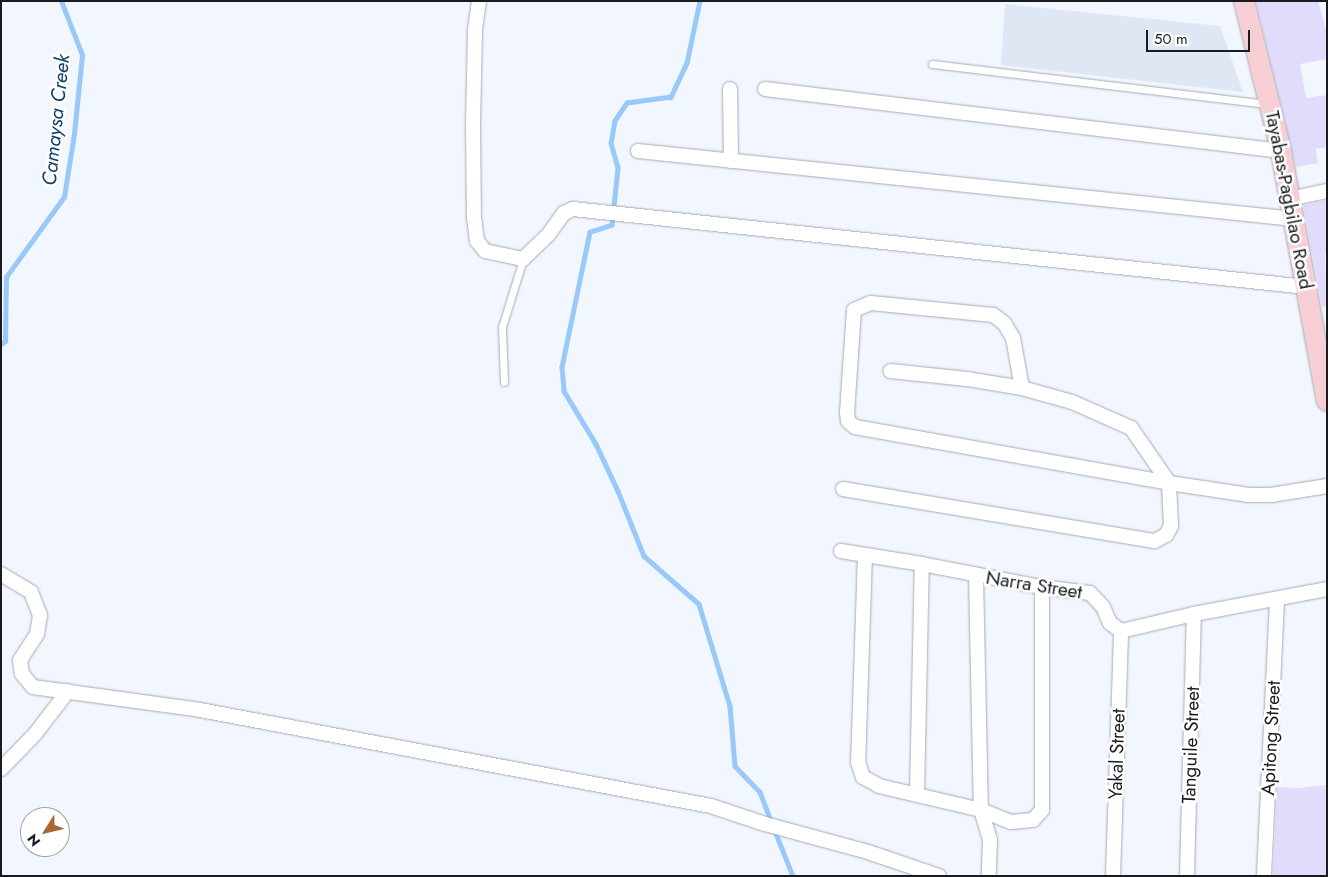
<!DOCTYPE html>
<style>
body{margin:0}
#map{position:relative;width:1328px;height:877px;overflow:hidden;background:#f1f6ff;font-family:Jost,sans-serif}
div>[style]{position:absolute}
.built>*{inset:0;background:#dfe7f4}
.stream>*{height:4.5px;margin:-2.25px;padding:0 2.25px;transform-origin:2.25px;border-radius:2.25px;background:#98c9f9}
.building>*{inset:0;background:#e1dcfc}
.roads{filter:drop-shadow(0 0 1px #a5abb5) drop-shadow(0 0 1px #a5abb5)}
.lane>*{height:7px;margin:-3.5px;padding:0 3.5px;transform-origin:3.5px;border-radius:3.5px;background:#fff}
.street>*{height:14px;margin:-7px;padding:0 7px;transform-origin:7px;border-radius:7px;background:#fff}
.secondary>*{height:20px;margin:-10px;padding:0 10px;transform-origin:10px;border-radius:10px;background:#f7ced4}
span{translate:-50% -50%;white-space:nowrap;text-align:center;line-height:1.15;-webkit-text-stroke:5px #fff;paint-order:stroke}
.street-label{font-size:19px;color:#191b1e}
.water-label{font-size:20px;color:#134066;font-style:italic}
.frame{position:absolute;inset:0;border:2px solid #191b1e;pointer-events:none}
.north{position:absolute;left:20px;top:807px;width:50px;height:50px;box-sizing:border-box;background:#fff;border:1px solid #a3a4a5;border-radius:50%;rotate:234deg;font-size:14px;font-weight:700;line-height:20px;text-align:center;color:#191b1e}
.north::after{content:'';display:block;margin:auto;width:18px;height:22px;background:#a86632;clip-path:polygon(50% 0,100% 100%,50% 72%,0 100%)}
.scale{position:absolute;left:1146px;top:30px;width:104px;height:22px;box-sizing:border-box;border:2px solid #191b1e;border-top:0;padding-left:6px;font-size:15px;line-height:18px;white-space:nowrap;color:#191b1e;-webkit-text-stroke:4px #fff;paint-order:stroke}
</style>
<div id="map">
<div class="built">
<i style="clip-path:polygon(1005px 4px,1220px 26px,1243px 92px,1001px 65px)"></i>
</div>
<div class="stream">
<i style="left:700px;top:1px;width:63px;rotate:101.8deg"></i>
<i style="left:687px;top:63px;width:38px;rotate:115deg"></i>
<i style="left:671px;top:97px;width:44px;rotate:172.2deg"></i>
<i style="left:627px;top:103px;width:22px;rotate:124deg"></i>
<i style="left:615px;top:121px;width:22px;rotate:100deg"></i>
<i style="left:611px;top:143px;width:26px;rotate:74deg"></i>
<i style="left:618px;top:168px;width:57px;rotate:96deg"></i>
<i style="left:612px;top:225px;width:23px;rotate:162deg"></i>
<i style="left:590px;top:232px;width:138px;rotate:101.7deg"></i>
<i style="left:562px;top:367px;width:24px;rotate:85deg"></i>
<i style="left:564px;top:391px;width:62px;rotate:58.9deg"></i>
<i style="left:596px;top:444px;width:52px;rotate:64.9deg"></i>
<i style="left:618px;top:491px;width:70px;rotate:68.2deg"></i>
<i style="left:644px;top:556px;width:73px;rotate:41.1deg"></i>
<i style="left:699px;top:604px;width:107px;rotate:73.1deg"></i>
<i style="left:730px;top:706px;width:60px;rotate:85.2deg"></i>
<i style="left:735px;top:766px;width:36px;rotate:46deg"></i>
<i style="left:760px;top:792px;width:33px;rotate:69deg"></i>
<i style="left:1px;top:344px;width:5px;rotate:-37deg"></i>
<i style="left:5px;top:341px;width:64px;rotate:-89.1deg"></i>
<i style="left:6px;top:277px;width:99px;rotate:-54.1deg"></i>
<i style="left:64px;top:197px;width:64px;rotate:-81deg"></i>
<i style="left:74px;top:134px;width:79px;rotate:-84.2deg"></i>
<i style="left:82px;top:55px;width:58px;rotate:-111.3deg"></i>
<i style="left:775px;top:831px;width:48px;rotate:68.2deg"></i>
</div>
<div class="building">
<i style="clip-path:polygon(1256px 1px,1318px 1px,1327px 34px,1327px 59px,1300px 64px,1306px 98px,1327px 95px,1327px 147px,1316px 149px,1318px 163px,1296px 167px)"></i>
<i style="clip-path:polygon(1327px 200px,1327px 253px,1325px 254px,1327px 306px,1322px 307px,1303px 205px)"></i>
<i style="clip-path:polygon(1327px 785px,1327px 876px,1273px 876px,1277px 787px,1299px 788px)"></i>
</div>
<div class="roads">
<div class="lane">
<i style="left:932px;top:64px;width:338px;rotate:6.8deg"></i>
<i style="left:504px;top:382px;width:55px;rotate:-92.1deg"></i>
<i style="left:502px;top:327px;width:71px;rotate:-72.8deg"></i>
</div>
<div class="street">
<i style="left:479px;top:1px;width:28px;rotate:98deg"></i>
<i style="left:475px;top:29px;width:97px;rotate:91.2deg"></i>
<i style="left:473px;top:126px;width:91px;rotate:89.4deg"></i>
<i style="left:474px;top:217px;width:24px;rotate:83deg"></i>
<i style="left:477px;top:241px;width:13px;rotate:51deg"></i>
<i style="left:485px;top:251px;width:39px;rotate:12deg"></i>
<i style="left:523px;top:259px;width:35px;rotate:-44deg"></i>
<i style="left:548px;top:235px;width:27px;rotate:-54deg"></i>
<i style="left:564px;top:213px;width:10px;rotate:-24deg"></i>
<i style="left:573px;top:209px;width:737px;rotate:6.07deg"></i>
<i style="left:730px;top:89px;width:72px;rotate:89.2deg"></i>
<i style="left:765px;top:89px;width:520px;rotate:6.85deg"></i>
<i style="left:638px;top:151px;width:660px;rotate:5.92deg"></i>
<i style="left:1289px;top:199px;width:39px;rotate:-12deg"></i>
<i style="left:1022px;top:388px;width:51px;rotate:-100.2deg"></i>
<i style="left:1013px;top:338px;width:17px;rotate:-121deg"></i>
<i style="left:1004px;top:323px;width:14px;rotate:-144deg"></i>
<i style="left:993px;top:315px;width:123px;rotate:-174.4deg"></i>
<i style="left:871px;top:303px;width:18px;rotate:158deg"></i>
<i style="left:854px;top:310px;width:102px;rotate:93.9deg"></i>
<i style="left:847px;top:412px;width:9px;rotate:84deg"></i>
<i style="left:848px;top:421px;width:9px;rotate:41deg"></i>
<i style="left:855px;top:427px;width:319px;rotate:10.1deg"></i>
<i style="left:1169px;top:483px;width:81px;rotate:8.5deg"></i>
<i style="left:1249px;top:495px;width:22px"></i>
<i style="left:1271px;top:495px;width:57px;rotate:-9.1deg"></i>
<i style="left:843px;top:489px;width:316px;rotate:9.5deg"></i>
<i style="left:1155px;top:541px;width:13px;rotate:-29deg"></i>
<i style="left:1166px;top:535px;width:10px;rotate:-61deg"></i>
<i style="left:1171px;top:526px;width:43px;rotate:-92.7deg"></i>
<i style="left:1169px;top:483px;width:67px;rotate:-124.6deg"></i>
<i style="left:1131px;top:428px;width:64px;rotate:-156.2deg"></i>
<i style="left:1072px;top:402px;width:52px;rotate:-164.4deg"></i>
<i style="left:1022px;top:388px;width:56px;rotate:-170.7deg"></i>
<i style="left:967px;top:379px;width:77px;rotate:-174.1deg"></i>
<i style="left:841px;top:551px;width:82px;rotate:9.1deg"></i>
<i style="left:922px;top:564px;width:122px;rotate:10.9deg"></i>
<i style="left:1042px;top:587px;width:48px;rotate:7.1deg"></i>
<i style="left:1090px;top:593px;width:19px;rotate:47deg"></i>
<i style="left:1103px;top:607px;width:17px;rotate:66deg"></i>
<i style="left:1110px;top:623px;width:14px;rotate:36deg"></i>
<i style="left:1121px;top:631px;width:75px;rotate:-13.1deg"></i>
<i style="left:1194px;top:614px;width:135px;rotate:-10.6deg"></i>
<i style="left:865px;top:555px;width:207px;rotate:91.9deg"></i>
<i style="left:858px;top:762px;width:16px;rotate:72deg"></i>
<i style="left:863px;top:777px;width:18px;rotate:29deg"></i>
<i style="left:879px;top:786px;width:105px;rotate:13.2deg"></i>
<i style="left:981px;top:810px;width:32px;rotate:22deg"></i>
<i style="left:1011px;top:822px;width:22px;rotate:-5deg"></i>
<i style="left:1033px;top:820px;width:13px;rotate:-48deg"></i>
<i style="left:1042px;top:810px;width:223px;rotate:-90deg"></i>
<i style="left:1px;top:574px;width:35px;rotate:31deg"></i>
<i style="left:31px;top:592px;width:25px;rotate:69deg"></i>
<i style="left:40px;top:615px;width:19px;rotate:99deg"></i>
<i style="left:37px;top:634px;width:31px;rotate:123deg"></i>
<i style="left:20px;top:660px;width:14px;rotate:82deg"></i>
<i style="left:22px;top:674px;width:17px;rotate:50deg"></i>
<i style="left:33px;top:687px;width:169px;rotate:7.8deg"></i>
<i style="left:200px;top:710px;width:520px;rotate:10.64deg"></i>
<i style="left:711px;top:806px;width:57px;rotate:18.4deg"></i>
<i style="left:765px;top:824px;width:107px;rotate:15.2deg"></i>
<i style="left:868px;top:852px;width:75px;rotate:18.7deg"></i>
<i style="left:976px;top:576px;width:234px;rotate:88.8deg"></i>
<i style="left:981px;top:810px;width:31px;rotate:73deg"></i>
<i style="left:990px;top:840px;width:36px;rotate:92deg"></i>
<i style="left:1px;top:769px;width:49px;rotate:-45.8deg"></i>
<i style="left:35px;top:734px;width:54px;rotate:-52.5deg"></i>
<i style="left:917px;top:794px;width:230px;rotate:-88.8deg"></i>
<i style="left:1113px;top:876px;width:245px;rotate:-88.1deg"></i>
<i style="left:1187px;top:876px;width:262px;rotate:-88.5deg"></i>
<i style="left:1264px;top:876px;width:277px;rotate:-87.3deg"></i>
</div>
<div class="secondary">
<i style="left:1244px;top:1px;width:154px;rotate:76.1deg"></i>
<i style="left:1281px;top:151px;width:254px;rotate:79.6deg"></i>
</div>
</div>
<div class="street-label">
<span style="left:1289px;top:200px;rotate:79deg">Tayabas-Pagbilao Road</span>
<span style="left:1034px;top:585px;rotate:9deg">Narra Street</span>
<span style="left:1271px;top:738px;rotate:-87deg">Apitong Street</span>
<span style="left:1191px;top:745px;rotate:-88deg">Tanguile Street</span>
<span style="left:1117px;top:754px;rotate:-88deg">Yakal Street</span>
</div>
<div class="water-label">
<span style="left:56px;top:120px;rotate:-84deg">Camaysa Creek</span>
</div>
<div class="frame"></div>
<div class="north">N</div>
<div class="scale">50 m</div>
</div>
